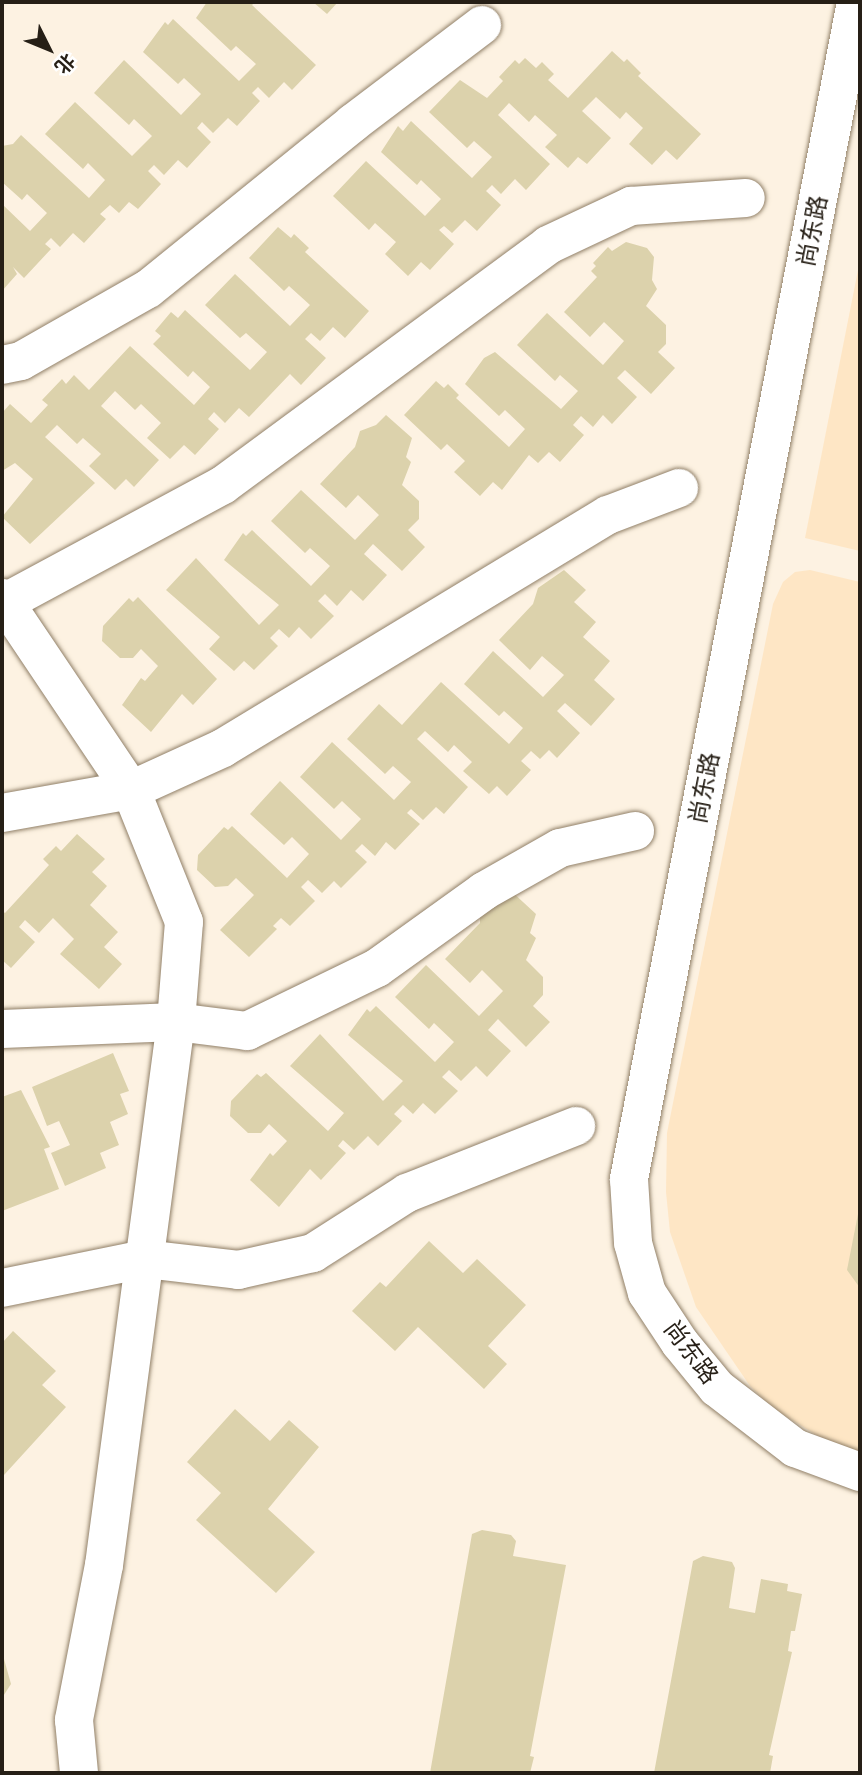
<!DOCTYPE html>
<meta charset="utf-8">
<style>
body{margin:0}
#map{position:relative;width:862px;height:1775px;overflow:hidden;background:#fdf2e2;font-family:Cabin,"Noto Sans SC",sans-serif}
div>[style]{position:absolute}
.built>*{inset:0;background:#fee6c5}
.building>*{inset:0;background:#dcd2ac}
.roads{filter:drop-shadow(0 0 2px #918068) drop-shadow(0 0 2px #918068)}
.minor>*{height:38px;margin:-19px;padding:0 19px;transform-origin:19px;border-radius:19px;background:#fff}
span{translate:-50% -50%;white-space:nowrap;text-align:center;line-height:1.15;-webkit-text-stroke:5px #fff;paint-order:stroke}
.street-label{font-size:24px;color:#261f16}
.frame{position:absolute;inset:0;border:4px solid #261f16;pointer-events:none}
.north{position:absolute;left:14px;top:14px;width:70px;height:70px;-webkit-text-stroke:5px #fff;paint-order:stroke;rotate:133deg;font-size:19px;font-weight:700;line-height:28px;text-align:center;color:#261f16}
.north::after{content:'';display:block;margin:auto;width:24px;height:32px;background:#261f16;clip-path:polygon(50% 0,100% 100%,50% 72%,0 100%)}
</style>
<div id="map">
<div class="built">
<i style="clip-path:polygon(860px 260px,860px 551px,805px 538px)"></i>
<i style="clip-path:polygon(810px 570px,860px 582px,860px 1452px,838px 1448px,772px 1408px,750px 1386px,696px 1307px,670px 1232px,666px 1192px,667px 1133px,773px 604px,783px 582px,795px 572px)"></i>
</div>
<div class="building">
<i style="clip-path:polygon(207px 2px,255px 2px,252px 5px,316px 65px,292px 90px,284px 82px,269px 98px,258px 87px,252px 93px,260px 101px,237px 126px,228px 118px,213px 133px,202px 122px,197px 128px,211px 142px,187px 168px,178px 160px,164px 175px,154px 165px,148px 171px,161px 184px,138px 209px,129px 202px,119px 213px,110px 205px,100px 214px,106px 219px,84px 243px,73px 233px,60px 247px,51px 238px,45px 244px,51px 249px,24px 278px,13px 267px,17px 274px,2px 291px,2px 204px,30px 231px,47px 213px,27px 194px,22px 200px,2px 182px,2px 146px,13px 144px,21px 135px,89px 198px,105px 180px,88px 163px,83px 169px,45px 134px,75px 102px,132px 156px,152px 136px,134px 119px,129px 125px,94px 93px,124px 60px,181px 115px,201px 94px,184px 78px,178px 84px,143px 52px,165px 22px,168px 25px,173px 19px,239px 81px,256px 64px,236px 46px,231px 51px,196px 18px)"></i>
<i style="clip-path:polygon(313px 2px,338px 2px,327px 14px)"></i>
<i style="clip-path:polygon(612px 51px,624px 62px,627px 59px,641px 73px,638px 76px,701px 134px,677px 160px,666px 150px,652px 165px,629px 144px,643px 128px,626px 112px,620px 119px,596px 97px,582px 111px,611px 138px,587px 164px,578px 157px,568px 168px,545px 147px,557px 135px,535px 115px,529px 122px,509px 103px,498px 115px,550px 164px,526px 190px,515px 179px,501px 194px,492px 185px,486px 191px,501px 205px,477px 231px,465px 220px,452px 233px,444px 226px,439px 230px,454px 244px,430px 270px,421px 262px,408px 276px,385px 254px,396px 242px,375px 223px,369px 230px,333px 196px,366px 161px,425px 216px,441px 199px,421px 180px,417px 185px,381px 152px,398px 126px,403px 131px,411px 121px,472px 178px,492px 157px,474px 141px,467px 148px,429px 112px,460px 80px,487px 98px,503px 81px,499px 77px,515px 60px,519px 64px,525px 58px,536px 68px,542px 62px,554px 74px,548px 80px,568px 98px)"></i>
<i style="clip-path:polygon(278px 227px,291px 238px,294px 234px,309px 248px,305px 252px,369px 311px,345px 338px,333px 327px,320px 341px,311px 333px,305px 339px,326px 358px,301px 385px,290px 374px,249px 417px,239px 408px,225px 423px,214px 412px,208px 419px,219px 429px,195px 455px,184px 445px,170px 459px,147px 438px,161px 423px,141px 404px,135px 410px,115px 391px,101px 406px,159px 460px,134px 487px,126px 479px,115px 490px,89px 466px,101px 454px,83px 438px,77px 444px,57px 425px,45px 437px,95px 483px,30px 544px,2px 517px,33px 479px,15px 463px,2px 471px,2px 413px,10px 404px,31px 423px,48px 405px,42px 400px,62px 379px,66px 384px,74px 375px,89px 390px,130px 346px,194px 405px,210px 387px,193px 371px,188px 377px,153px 344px,161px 336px,155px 331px,171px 312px,178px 318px,185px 310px,250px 370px,267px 352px,246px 333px,240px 338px,205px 305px,235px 274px,290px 326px,310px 305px,289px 286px,284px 291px,249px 258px)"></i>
<i style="clip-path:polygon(626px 242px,647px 248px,654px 257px,652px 280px,657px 289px,646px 306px,666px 325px,666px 344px,658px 352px,675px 368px,651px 394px,625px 370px,617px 378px,637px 397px,612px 424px,603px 415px,593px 427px,581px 416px,573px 425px,584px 435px,560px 462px,549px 452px,538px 463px,529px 455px,502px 490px,493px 482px,480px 496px,454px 472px,465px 461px,447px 444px,441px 450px,404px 415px,436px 381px,444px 388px,448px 384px,459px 395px,456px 398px,509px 447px,525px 429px,505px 410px,499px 416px,465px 384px,484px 358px,495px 352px,561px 409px,578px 391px,560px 375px,555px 381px,517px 345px,547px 313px,603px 365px,624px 341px,604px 322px,590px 337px,564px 312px,597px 277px,591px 271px,596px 266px,593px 263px,608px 247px,612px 251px)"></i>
<i style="clip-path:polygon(386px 415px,412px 438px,406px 457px,411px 462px,402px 485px,419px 501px,419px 519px,408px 530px,425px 547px,402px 571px,373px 544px,364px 554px,387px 575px,363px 601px,351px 590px,337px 606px,325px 594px,318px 601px,334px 616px,311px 639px,299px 627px,289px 638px,279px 629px,270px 638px,278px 646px,254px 670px,244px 661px,234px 671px,209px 649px,220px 637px,166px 590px,196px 558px,259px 625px,279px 605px,224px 560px,243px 533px,246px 536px,252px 530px,311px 586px,330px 566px,310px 548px,305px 553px,271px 521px,301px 490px,355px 540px,379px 515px,358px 495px,346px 508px,320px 484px,355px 447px,360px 431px,376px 425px)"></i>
<i style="clip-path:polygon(564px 570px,586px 590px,574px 602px,596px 622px,583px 637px,610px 661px,594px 680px,615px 699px,591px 726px,565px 703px,557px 711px,580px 733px,557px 758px,549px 750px,540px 759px,531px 751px,521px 761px,531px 770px,507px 796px,497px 786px,489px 794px,463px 771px,472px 762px,454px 745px,448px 752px,425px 731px,417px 739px,468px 787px,444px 814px,436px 807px,423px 820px,411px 809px,407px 813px,420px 824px,395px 850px,386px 842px,375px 856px,362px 844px,355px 851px,367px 862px,341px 888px,334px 881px,322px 893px,308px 880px,301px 887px,315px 901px,290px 926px,281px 918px,273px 926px,277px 929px,249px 957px,220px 930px,254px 895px,236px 878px,228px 886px,215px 887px,197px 870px,198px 855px,224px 827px,228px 830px,232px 826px,287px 878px,309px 854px,292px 837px,284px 845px,250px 814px,280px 781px,341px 840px,361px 819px,342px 801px,334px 809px,300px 777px,332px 742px,394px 800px,411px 782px,393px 766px,385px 774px,347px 739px,379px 704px,402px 725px,441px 682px,509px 744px,523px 728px,504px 711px,499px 716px,464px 684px,493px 651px,543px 697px,564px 675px,542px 656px,530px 670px,499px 640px,533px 604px,538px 588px)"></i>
<i style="clip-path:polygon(138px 597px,217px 679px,193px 705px,182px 694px,151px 732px,122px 705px,141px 678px,145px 681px,158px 666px,141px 649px,133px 658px,120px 658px,102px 641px,103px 626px,129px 598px,133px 602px)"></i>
<i style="clip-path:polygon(77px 834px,105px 859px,92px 872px,107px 886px,90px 905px,118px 932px,104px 947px,122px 964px,99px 989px,60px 954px,74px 939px,53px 918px,39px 933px,25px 920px,19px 927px,35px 942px,11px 968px,2px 960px,2px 911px,5px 913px,49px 865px,43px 859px,56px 846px,61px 851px)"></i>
<i style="clip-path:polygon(510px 890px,536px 914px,530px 933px,536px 938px,526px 960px,543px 977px,543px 995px,533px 1006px,550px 1022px,526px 1047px,498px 1019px,488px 1030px,511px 1051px,487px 1077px,476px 1066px,461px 1081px,449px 1070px,442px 1077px,458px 1091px,435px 1114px,423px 1103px,413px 1114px,403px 1105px,394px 1114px,402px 1121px,378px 1146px,368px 1136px,354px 1150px,343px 1140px,338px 1146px,346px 1153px,321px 1180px,310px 1169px,279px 1207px,250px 1180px,270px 1153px,273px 1156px,287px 1141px,269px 1124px,261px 1133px,248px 1133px,230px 1116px,231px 1101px,257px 1074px,261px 1077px,266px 1073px,328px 1131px,344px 1113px,290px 1066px,320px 1034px,383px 1101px,403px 1081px,348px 1035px,367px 1009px,370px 1012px,376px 1006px,435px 1062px,454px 1042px,434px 1023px,429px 1029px,395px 997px,426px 965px,479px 1016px,503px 991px,482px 970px,470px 983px,445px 959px,480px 923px,480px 914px)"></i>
<i style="clip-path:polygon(113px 1053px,129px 1091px,120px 1094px,128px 1114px,110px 1122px,119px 1145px,100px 1153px,106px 1168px,65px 1186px,51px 1153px,70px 1145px,59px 1121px,47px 1126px,32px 1087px)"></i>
<i style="clip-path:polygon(21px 1090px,50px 1147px,44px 1149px,59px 1189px,2px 1211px,2px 1097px)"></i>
<i style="clip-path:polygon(859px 1209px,860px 1209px,860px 1288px,847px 1270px)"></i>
<i style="clip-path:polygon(429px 1241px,463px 1273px,477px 1259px,526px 1305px,488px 1346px,507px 1364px,484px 1389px,418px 1327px,395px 1351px,352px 1311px,380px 1282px,386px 1287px)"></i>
<i style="clip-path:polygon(13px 1331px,56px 1371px,42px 1385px,66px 1407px,4px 1475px,2px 1343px)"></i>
<i style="clip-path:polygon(235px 1409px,270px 1441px,289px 1420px,319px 1447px,268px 1509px,315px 1552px,276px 1593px,196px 1520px,221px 1493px,187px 1462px)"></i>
<i style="clip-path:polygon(482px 1530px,511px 1535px,516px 1541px,513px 1556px,566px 1565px,530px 1756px,534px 1757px,530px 1773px,430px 1773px,472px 1534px)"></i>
<i style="clip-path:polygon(703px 1556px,732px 1562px,735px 1568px,729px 1608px,755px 1613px,761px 1579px,788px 1584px,787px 1591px,802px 1594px,795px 1631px,791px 1631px,788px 1651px,792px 1652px,769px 1755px,773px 1756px,770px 1773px,654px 1773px,693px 1561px)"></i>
<i style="clip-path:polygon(2px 1652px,11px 1684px,2px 1698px)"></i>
</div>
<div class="roads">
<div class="minor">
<i style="left:856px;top:2px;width:1199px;rotate:100.92deg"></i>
<i style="left:629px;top:1179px;width:64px;rotate:86.4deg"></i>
<i style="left:633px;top:1243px;width:52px;rotate:74.4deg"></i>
<i style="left:647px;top:1293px;width:60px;rotate:56.6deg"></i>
<i style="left:680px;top:1343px;width:58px;rotate:50.6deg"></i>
<i style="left:717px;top:1388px;width:98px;rotate:37.6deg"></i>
<i style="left:795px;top:1448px;width:69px;rotate:20.3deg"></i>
<i style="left:2px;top:365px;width:19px;rotate:-12deg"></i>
<i style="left:21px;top:361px;width:146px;rotate:-29.6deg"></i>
<i style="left:148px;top:289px;width:264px;rotate:-39deg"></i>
<i style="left:353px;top:123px;width:162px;rotate:-37.2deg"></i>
<i style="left:2px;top:598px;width:231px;rotate:56.1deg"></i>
<i style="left:131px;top:790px;width:142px;rotate:68.1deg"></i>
<i style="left:184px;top:922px;width:100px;rotate:94.6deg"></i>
<i style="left:176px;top:1022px;width:548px;rotate:97.55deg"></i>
<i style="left:104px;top:1565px;width:158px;rotate:101deg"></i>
<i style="left:74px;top:1720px;width:53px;rotate:84.6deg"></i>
<i style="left:2px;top:604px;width:251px;rotate:-28.3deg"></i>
<i style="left:223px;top:485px;width:404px;rotate:-36.4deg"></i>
<i style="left:548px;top:245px;width:92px;rotate:-25.2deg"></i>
<i style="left:631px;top:206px;width:115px;rotate:-4deg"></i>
<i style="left:2px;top:813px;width:131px;rotate:-10.1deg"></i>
<i style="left:131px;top:790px;width:101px;rotate:-24.5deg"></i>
<i style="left:223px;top:748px;width:450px;rotate:-31.2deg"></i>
<i style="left:608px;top:515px;width:76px;rotate:-20.8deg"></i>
<i style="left:2px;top:1029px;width:174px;rotate:-2.3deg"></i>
<i style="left:176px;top:1022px;width:72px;rotate:7.2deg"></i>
<i style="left:247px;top:1031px;width:144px;rotate:-25.9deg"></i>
<i style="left:377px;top:968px;width:132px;rotate:-35.7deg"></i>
<i style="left:484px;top:891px;width:87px;rotate:-29.5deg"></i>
<i style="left:560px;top:848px;width:77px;rotate:-12.8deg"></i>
<i style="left:2px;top:1288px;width:146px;rotate:-11.5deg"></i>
<i style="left:145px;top:1259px;width:94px;rotate:6.7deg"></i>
<i style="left:238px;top:1270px;width:77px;rotate:-12.8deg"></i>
<i style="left:313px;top:1253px;width:112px;rotate:-32.6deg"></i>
<i style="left:407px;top:1193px;width:182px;rotate:-21.6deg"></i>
</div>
</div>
<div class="street-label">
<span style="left:812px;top:231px;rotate:-79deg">尚东路</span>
<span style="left:704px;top:788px;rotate:-79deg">尚东路</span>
<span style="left:691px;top:1352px;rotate:53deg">尚东路</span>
</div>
<div class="frame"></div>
<div class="north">北</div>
</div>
